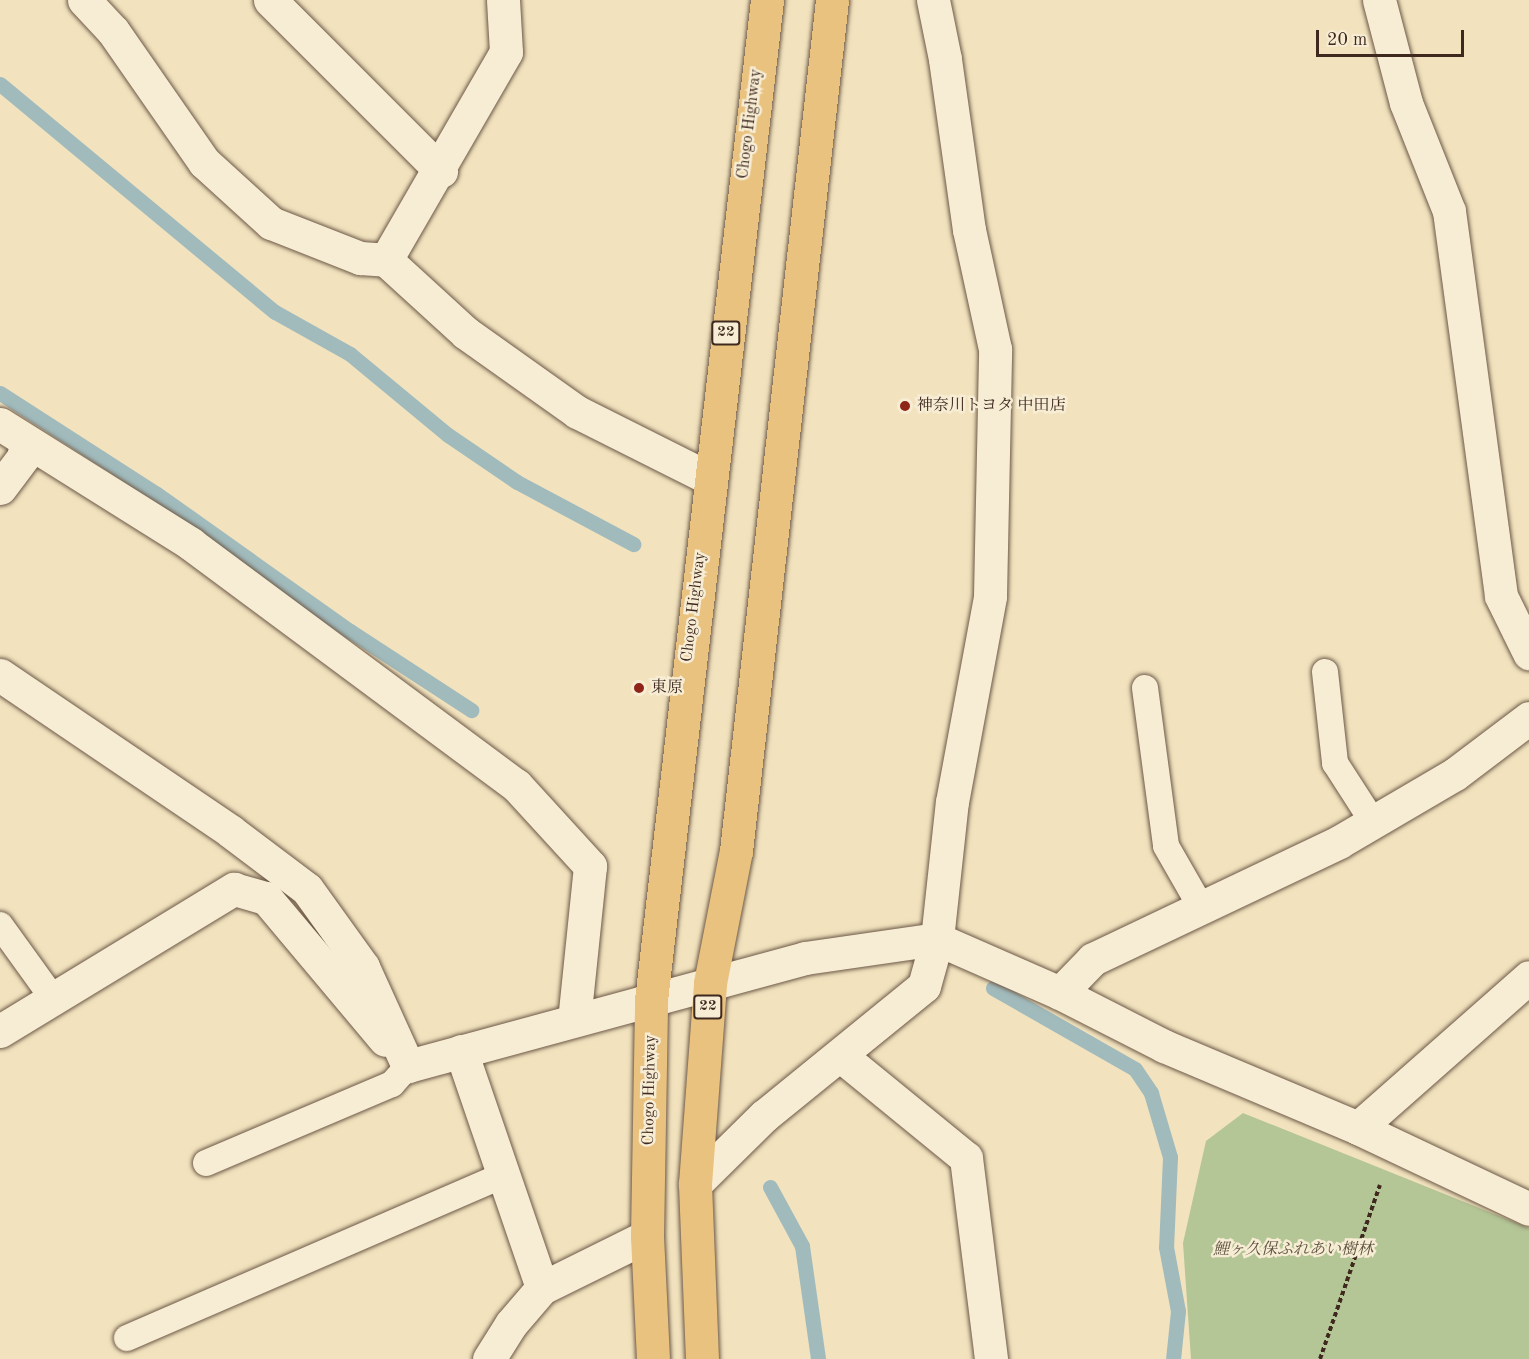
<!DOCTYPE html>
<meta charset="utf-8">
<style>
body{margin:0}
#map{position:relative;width:1529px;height:1359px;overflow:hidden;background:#f2e3be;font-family:"Old Standard TT","Noto Serif JP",serif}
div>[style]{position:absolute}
.green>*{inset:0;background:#b4c596}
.stream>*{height:15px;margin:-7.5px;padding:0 7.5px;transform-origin:7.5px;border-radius:7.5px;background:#a1bbbd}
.path>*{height:4px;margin-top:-2px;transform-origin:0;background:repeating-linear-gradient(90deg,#3f291f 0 4.5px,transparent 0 7.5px)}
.roads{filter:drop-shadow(0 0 2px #6c5847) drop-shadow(0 0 2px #6c5847)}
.service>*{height:26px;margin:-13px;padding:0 13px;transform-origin:13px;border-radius:13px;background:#f7edd5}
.minor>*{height:33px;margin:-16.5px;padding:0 16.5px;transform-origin:16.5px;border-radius:16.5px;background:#f7edd5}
.primary>*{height:33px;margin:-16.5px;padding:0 16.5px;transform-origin:16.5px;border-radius:16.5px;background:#e9c27f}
.dots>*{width:16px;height:16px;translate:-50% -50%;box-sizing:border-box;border:3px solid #f7edd5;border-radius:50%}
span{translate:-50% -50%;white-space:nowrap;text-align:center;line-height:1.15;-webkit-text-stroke:5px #f7edd5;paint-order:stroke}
.shield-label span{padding:2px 4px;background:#f7edd5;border:2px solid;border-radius:4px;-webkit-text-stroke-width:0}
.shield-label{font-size:15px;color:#3f291f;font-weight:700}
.street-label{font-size:16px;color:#3f291f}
.poi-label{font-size:16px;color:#3f291f}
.left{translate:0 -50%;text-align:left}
.park-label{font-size:16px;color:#5c503d;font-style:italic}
.scale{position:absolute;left:1316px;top:30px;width:148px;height:27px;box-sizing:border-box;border:3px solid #3f291f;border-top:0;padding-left:8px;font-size:18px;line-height:21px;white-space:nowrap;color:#3f291f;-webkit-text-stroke:4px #f7edd5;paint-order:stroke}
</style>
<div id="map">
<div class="green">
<i style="clip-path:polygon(1243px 1113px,1529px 1228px,1529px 1359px,1191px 1359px,1183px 1243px,1206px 1141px)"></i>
</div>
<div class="stream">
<i style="left:0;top:84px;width:357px;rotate:39.7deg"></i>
<i style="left:275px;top:312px;width:86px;rotate:29.2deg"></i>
<i style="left:350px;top:354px;width:127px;rotate:39.6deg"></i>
<i style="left:448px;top:435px;width:83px;rotate:34.3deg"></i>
<i style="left:517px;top:482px;width:132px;rotate:28.1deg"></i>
<i style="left:0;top:393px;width:187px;rotate:32.8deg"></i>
<i style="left:157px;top:494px;width:237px;rotate:35.4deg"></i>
<i style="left:350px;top:631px;width:145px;rotate:33.1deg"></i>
<i style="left:993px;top:988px;width:163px;rotate:29.7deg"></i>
<i style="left:1135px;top:1069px;width:29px;rotate:56deg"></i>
<i style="left:1151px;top:1093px;width:67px;rotate:73.5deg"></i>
<i style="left:1170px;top:1157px;width:90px;rotate:92.5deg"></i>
<i style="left:1166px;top:1247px;width:65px;rotate:79.4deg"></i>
<i style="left:1178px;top:1311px;width:48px;rotate:95.9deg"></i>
<i style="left:770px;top:1187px;width:67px;rotate:61.5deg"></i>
<i style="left:802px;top:1246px;width:114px;rotate:81.9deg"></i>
</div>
<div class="path">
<i style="left:1320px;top:1359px;width:184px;rotate:-71deg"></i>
</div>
<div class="roads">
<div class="service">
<i style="left:1325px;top:672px;width:92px;rotate:83.7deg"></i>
<i style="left:1335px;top:763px;width:70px;rotate:57.2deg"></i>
<i style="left:1145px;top:688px;width:159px;rotate:82.4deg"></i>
<i style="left:1166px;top:846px;width:70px;rotate:60.2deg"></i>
<i style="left:0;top:925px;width:92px;rotate:54.2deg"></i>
<i style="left:206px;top:1163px;width:202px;rotate:-23deg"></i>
<i style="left:392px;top:1084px;width:24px;rotate:-48deg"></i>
<i style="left:127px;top:1338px;width:411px;rotate:-23.4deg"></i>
</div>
<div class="minor">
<i style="left:84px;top:0;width:42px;rotate:46.9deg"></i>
<i style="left:113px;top:31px;width:160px;rotate:55.2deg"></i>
<i style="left:204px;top:162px;width:91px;rotate:42.3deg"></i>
<i style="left:271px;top:223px;width:96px;rotate:21.5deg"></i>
<i style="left:360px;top:258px;width:26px;rotate:4deg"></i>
<i style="left:270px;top:0;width:242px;rotate:45deg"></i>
<i style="left:503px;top:0;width:52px;rotate:86.7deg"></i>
<i style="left:506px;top:52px;width:240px;rotate:120deg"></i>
<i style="left:386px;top:260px;width:108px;rotate:42.4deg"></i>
<i style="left:466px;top:333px;width:136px;rotate:35.4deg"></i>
<i style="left:577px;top:412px;width:148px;rotate:26.6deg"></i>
<i style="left:1379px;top:0;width:106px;rotate:75.3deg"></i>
<i style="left:1406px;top:103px;width:116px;rotate:68.3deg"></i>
<i style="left:1449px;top:211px;width:388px;rotate:82.3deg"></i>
<i style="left:1501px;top:596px;width:64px;rotate:63.8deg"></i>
<i style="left:0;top:424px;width:226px;rotate:32.1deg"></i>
<i style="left:191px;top:544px;width:405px;rotate:36.6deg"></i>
<i style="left:516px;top:785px;width:110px;rotate:47.6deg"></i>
<i style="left:590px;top:866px;width:155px;rotate:95.9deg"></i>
<i style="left:0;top:488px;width:39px;rotate:-53deg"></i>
<i style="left:23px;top:457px;width:16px;rotate:-76deg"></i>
<i style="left:0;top:675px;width:278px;rotate:34.1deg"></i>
<i style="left:230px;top:831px;width:96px;rotate:37deg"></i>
<i style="left:307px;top:889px;width:96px;rotate:54.3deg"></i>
<i style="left:363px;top:967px;width:109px;rotate:65.6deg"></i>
<i style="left:1060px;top:993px;width:47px;rotate:-45.9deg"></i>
<i style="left:1093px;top:959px;width:272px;rotate:-25.4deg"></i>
<i style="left:1339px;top:842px;width:134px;rotate:-30.4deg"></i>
<i style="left:1455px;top:774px;width:93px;rotate:-37.1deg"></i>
<i style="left:0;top:1031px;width:274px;rotate:-31.3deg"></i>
<i style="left:234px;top:889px;width:33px;rotate:16deg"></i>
<i style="left:266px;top:898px;width:185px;rotate:50deg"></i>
<i style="left:461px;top:1051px;width:250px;rotate:71.1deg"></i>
<i style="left:841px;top:1056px;width:161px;rotate:39.2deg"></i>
<i style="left:966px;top:1158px;width:203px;rotate:82.9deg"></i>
<i style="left:408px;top:1066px;width:411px;rotate:-15.2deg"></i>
<i style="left:805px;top:958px;width:133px;rotate:-8.2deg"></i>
<i style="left:937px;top:939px;width:134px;rotate:23.7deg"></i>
<i style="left:1060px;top:993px;width:117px;rotate:27deg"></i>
<i style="left:1164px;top:1046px;width:211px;rotate:22.9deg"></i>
<i style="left:1358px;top:1128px;width:189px;rotate:25.3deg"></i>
<i style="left:1358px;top:1128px;width:228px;rotate:-41.4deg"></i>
<i style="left:695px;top:1184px;width:97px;rotate:-44.6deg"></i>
<i style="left:764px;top:1116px;width:206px;rotate:-39.1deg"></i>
<i style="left:924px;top:986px;width:49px;rotate:-74.5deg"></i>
<i style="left:937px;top:939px;width:138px;rotate:-83.8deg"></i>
<i style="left:952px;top:802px;width:209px;rotate:-79.5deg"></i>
<i style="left:990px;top:596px;width:247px;rotate:-88.8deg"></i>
<i style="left:995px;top:349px;width:122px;rotate:-102.3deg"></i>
<i style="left:969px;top:230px;width:173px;rotate:-98deg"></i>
<i style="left:945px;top:59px;width:60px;rotate:-101.5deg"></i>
<i style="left:489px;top:1359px;width:41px;rotate:-57.8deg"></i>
<i style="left:511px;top:1324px;width:48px;rotate:-49.3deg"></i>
<i style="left:542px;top:1288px;width:117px;rotate:-26.3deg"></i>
</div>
<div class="primary">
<i style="left:653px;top:1359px;width:123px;rotate:-92.8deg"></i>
<i style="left:647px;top:1236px;width:236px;rotate:-89deg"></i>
<i style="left:651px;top:1000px;width:1007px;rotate:-83.38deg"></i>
<i style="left:702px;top:1359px;width:175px;rotate:-92.3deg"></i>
<i style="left:695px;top:1184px;width:202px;rotate:-85.7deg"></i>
<i style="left:710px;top:983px;width:135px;rotate:-78.9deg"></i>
<i style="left:736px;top:851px;width:856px;rotate:-83.56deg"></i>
</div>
</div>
<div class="dots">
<i style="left:905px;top:406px;background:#8f2418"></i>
<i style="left:639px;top:688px;background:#8f2418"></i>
</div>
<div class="shield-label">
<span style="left:726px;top:333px">22</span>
<span style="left:708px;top:1007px">22</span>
</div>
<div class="street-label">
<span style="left:750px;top:124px;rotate:-83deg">Chogo Highway</span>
<span style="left:694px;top:607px;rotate:-83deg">Chogo Highway</span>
<span style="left:650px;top:1090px;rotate:-89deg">Chogo Highway</span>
</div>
<div class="poi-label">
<span class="left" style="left:917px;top:406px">神奈川トヨタ 中田店</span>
<span class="left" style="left:651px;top:688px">東原</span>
</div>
<div class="park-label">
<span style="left:1293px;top:1250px">鯉ヶ久保ふれあい樹林</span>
</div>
<div class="scale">20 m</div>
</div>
